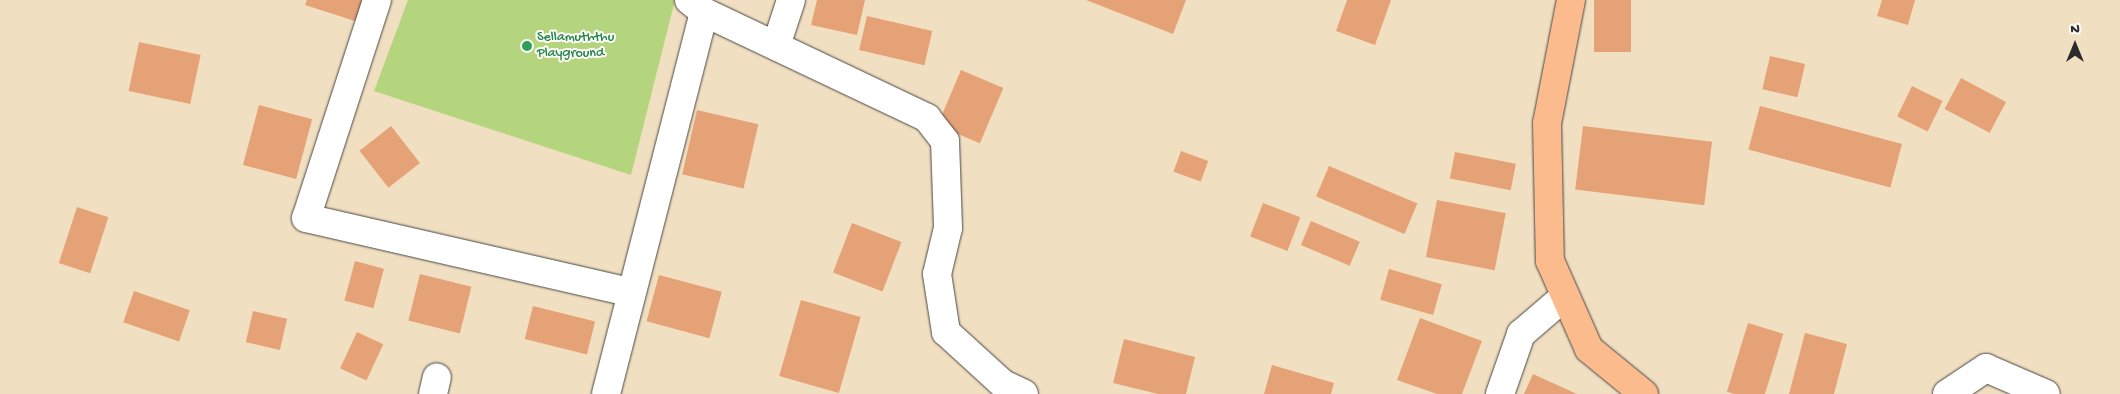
<!DOCTYPE html>
<style>
body{margin:0}
#map{position:relative;width:2120px;height:394px;overflow:hidden;background:#f1dfc1;font-family:"Gochi Hand",sans-serif}
div>[style]{position:absolute}
.green>*{inset:0;background:#b4d57d}
.building>*{inset:0;background:#e6a277;transform-origin:0 0}
.roads{filter:drop-shadow(0 0 1px #494642) drop-shadow(0 0 1px #494642)}
.minor>*{height:28px;margin:-14px;padding:0 14px;transform-origin:14px;border-radius:14px;background:#fff}
.major>*{height:28px;margin:-14px;padding:0 14px;transform-origin:14px;border-radius:14px;background:#fbbb8d}
.dots>*{width:14px;height:14px;translate:-50% -50%;box-sizing:border-box;border:2px solid #fdfcf7;border-radius:50%}
span{translate:-50% -50%;white-space:nowrap;text-align:center;line-height:1.15;-webkit-text-stroke:4px #fdfcf7;paint-order:stroke}
.leisure-label{font-size:14px;color:#27864d}
.left{translate:0 -50%;text-align:left}
.north{position:absolute;left:2050px;top:20px;width:50px;height:50px;-webkit-text-stroke:4px #fdfcf7;paint-order:stroke;rotate:0deg;font-size:14px;font-weight:700;line-height:20px;text-align:center;color:#2b2b2b}
.north::after{content:'';display:block;margin:auto;width:18px;height:22px;background:#2b2b2b;clip-path:polygon(50% 0,100% 100%,50% 72%,0 100%)}
</style>
<div id="map">
<div class="green">
<i style="clip-path:polygon(408px 0,675px 0,631px 175px,374px 91px)"></i>
</div>
<div class="building">
<i style="clip-path:polygon(307px 0,365px 0,358px 22px,305px 5px)"></i>
<i style="clip-path:polygon(817px 0,865px 0,857px 35px,811px 25px)"></i>
<i style="clip-path:polygon(1086px 0,1186px 0,1173px 34px)"></i>
<i style="clip-path:polygon(1347px 0,1391px 0,1375px 45px,1336px 31px)"></i>
<i style="left:1594px;top:0;width:37px;height:52px"></i>
<i style="clip-path:polygon(1882px 0,1915px 0,1908px 25px,1877px 16px)"></i>
<i style="left:867px;top:16px;width:67px;height:35px;rotate:13deg"></i>
<i style="left:139px;top:42px;width:63px;height:50px;rotate:12deg"></i>
<i style="left:1770px;top:56px;width:36px;height:34px;rotate:13deg"></i>
<i style="left:961px;top:70px;width:46px;height:60px;rotate:23deg"></i>
<i style="left:1961px;top:78px;width:51px;height:35px;rotate:28deg"></i>
<i style="left:1912px;top:86px;width:34px;height:34px;rotate:26deg"></i>
<i style="left:259px;top:105px;width:55px;height:62px;rotate:15deg"></i>
<i style="left:1760px;top:106px;width:147px;height:45px;rotate:15deg"></i>
<i style="left:697px;top:110px;width:63px;height:66px;rotate:13deg"></i>
<i style="left:391px;top:126px;width:47px;height:40px;rotate:52deg"></i>
<i style="left:1583px;top:126px;width:130px;height:64px;rotate:7deg"></i>
<i style="left:1181px;top:151px;width:29px;height:22px;rotate:20deg"></i>
<i style="left:1455px;top:152px;width:62px;height:27px;rotate:11deg"></i>
<i style="left:1329px;top:166px;width:96px;height:33px;rotate:23deg"></i>
<i style="left:1437px;top:200px;width:70px;height:58px;rotate:11deg"></i>
<i style="left:1263px;top:203px;width:40px;height:36px;rotate:21deg"></i>
<i style="left:77px;top:207px;width:33px;height:59px;rotate:18deg"></i>
<i style="left:1311px;top:221px;width:53px;height:26px;rotate:23deg"></i>
<i style="left:852px;top:223px;width:53px;height:53px;rotate:21deg"></i>
<i style="left:355px;top:261px;width:30px;height:41px;rotate:15deg"></i>
<i style="left:1389px;top:269px;width:55px;height:32px;rotate:16deg"></i>
<i style="left:420px;top:274px;width:53px;height:48px;rotate:14deg"></i>
<i style="left:659px;top:275px;width:65px;height:48px;rotate:15deg"></i>
<i style="left:134px;top:291px;width:59px;height:33px;rotate:19deg"></i>
<i style="left:801px;top:300px;width:62px;height:79px;rotate:16deg"></i>
<i style="left:533px;top:306px;width:64px;height:34px;rotate:14deg"></i>
<i style="left:253px;top:311px;width:35px;height:32px;rotate:13deg"></i>
<i style="clip-path:polygon(1420px 318px,1482px 341px,1462px 394px,1437px 394px,1397px 380px)"></i>
<i style="left:1748px;top:323px;width:37px;height:72px;rotate:17deg"></i>
<i style="left:357px;top:332px;width:29px;height:40px;rotate:25deg"></i>
<i style="clip-path:polygon(1805px 333px,1847px 344px,1834px 394px,1789px 394px)"></i>
<i style="clip-path:polygon(1124px 339px,1195px 357px,1186px 394px,1158px 394px,1113px 383px)"></i>
<i style="clip-path:polygon(1272px 365px,1334px 383px,1331px 394px,1264px 394px)"></i>
<i style="clip-path:polygon(1533px 374px,1577px 394px,1524px 394px)"></i>
</div>
<div class="roads">
<div class="minor">
<i style="left:377px;top:0;width:229px;rotate:108deg"></i>
<i style="left:306px;top:218px;width:332px;rotate:12.9deg"></i>
<i style="left:689px;top:0;width:19px;rotate:39deg"></i>
<i style="left:704px;top:12px;width:247px;rotate:25.4deg"></i>
<i style="left:927px;top:118px;width:29px;rotate:52deg"></i>
<i style="left:945px;top:141px;width:87px;rotate:88deg"></i>
<i style="left:948px;top:228px;width:47px;rotate:103.4deg"></i>
<i style="left:937px;top:274px;width:59px;rotate:81.2deg"></i>
<i style="left:946px;top:332px;width:77px;rotate:42.4deg"></i>
<i style="left:1003px;top:384px;width:23px;rotate:25deg"></i>
<i style="left:776px;top:46px;width:48px;rotate:-71.9deg"></i>
<i style="left:433px;top:394px;width:17px;rotate:-77deg"></i>
<i style="left:606px;top:394px;width:394px;rotate:-75.6deg"></i>
<i style="left:1500px;top:394px;width:64px;rotate:-70.7deg"></i>
<i style="left:1521px;top:334px;width:55px;rotate:-40.6deg"></i>
<i style="left:1947px;top:394px;width:47px;rotate:-33.7deg"></i>
<i style="left:1986px;top:368px;width:65px;rotate:23.4deg"></i>
</div>
<div class="major">
<i style="left:1571px;top:0;width:125px;rotate:101deg"></i>
<i style="left:1547px;top:123px;width:138px;rotate:88.8deg"></i>
<i style="left:1550px;top:261px;width:96px;rotate:66.1deg"></i>
<i style="left:1589px;top:349px;width:71px;rotate:39.3deg"></i>
</div>
</div>
<div class="dots">
<i style="left:527px;top:46px;background:#2e9e5b"></i>
</div>
<div class="leisure-label">
<span class="left" style="left:537px;top:46px">Sellamuththu<br>Playground</span>
</div>
<div class="north">N</div>
</div>
